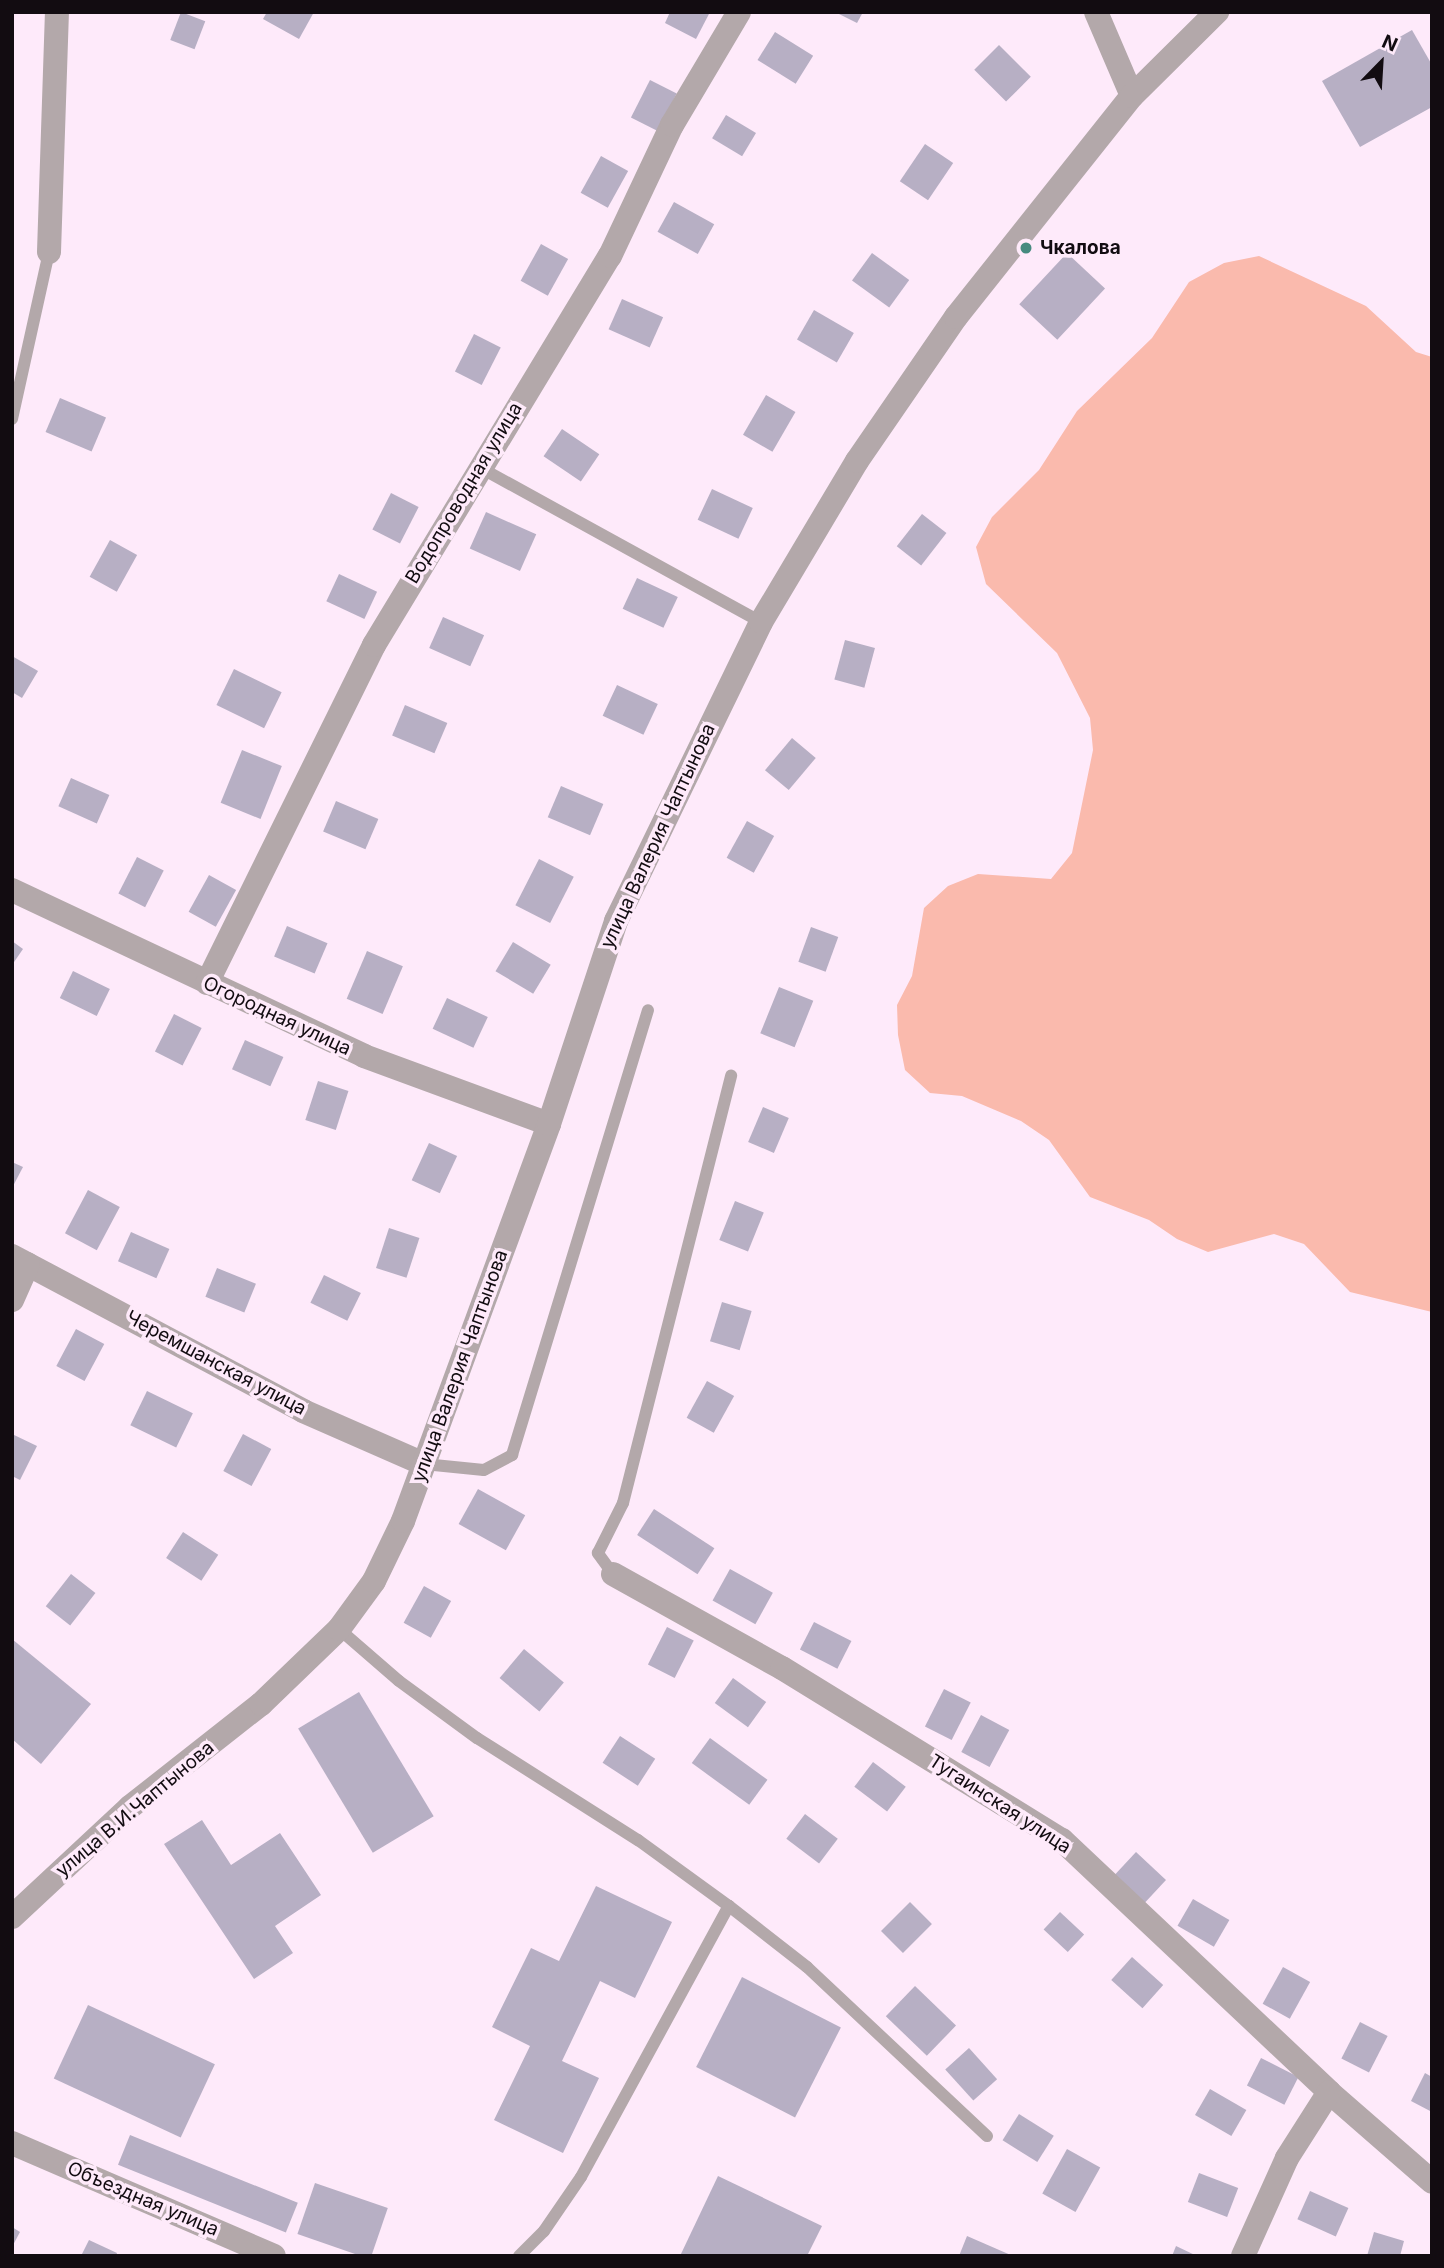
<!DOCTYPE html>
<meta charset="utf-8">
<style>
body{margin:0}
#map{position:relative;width:1444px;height:2268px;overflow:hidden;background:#feeafa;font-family:Inter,sans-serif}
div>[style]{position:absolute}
.green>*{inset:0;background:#fabaad}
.building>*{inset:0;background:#b7afc4;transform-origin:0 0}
.service>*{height:12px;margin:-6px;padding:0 6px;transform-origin:6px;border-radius:6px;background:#b3a8aa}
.minor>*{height:24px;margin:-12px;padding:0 12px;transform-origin:12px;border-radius:12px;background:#b3a8aa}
.dots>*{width:19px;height:19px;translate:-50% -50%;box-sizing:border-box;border:4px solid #feeafa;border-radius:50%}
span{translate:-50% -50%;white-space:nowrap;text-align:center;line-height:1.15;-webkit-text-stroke:7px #feeafa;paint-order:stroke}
.poi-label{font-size:19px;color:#120c11;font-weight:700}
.left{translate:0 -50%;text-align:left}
.street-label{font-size:19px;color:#120c11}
.frame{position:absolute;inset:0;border:14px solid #120c11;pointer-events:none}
.north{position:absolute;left:1346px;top:28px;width:70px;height:70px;-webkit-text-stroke:5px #feeafa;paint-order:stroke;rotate:24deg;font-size:19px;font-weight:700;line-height:28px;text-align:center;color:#120c11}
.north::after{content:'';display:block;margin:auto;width:24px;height:32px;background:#120c11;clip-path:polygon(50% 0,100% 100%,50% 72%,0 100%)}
</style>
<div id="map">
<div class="green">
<i style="clip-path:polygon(1259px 256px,1366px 306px,1416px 352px,1432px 357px,1432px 1312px,1350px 1292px,1304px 1244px,1274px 1234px,1208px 1252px,1177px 1239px,1149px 1220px,1090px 1197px,1049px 1140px,1021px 1121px,962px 1096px,930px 1093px,905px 1070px,898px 1035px,897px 1005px,912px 976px,924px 908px,948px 886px,978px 874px,1051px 879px,1072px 853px,1093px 750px,1090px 718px,1057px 653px,986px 584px,976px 547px,992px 517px,1039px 470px,1077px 411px,1152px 338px,1189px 282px,1224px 263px)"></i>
</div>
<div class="building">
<i style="left:181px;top:12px;width:26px;height:30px;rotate:21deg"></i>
<i style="clip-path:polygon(267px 12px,314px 12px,299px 39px,263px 19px)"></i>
<i style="clip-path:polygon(670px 12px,710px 12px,696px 39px,665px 23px)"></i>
<i style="clip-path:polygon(835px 12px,863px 12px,857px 23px)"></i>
<i style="clip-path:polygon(1412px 30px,1432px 65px,1432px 107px,1360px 147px,1322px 81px)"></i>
<i style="left:775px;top:32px;width:45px;height:33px;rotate:32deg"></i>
<i style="left:999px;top:45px;width:45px;height:35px;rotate:45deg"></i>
<i style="left:650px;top:80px;width:30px;height:42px;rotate:27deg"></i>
<i style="left:726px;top:115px;width:35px;height:27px;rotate:31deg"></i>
<i style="left:925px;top:144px;width:34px;height:45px;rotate:34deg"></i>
<i style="left:601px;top:156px;width:31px;height:42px;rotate:29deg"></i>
<i style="left:674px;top:202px;width:46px;height:34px;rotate:29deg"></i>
<i style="left:541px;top:244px;width:31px;height:42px;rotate:29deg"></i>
<i style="left:872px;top:253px;width:46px;height:34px;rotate:36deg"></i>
<i style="left:1067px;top:253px;width:52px;height:70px;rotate:43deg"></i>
<i style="left:622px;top:299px;width:45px;height:33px;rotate:24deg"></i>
<i style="left:814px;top:310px;width:46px;height:34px;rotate:30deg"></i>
<i style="left:474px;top:334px;width:30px;height:42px;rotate:27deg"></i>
<i style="left:766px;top:395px;width:34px;height:46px;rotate:30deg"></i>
<i style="left:60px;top:398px;width:50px;height:37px;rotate:23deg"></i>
<i style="left:562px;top:429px;width:45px;height:33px;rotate:34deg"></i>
<i style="left:712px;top:489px;width:45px;height:34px;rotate:25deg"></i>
<i style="left:391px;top:493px;width:31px;height:41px;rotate:27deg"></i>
<i style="left:486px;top:512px;width:55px;height:40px;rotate:24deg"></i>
<i style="left:922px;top:514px;width:31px;height:41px;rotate:38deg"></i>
<i style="left:110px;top:540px;width:31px;height:42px;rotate:29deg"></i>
<i style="left:339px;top:574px;width:42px;height:30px;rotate:25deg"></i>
<i style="left:637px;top:578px;width:45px;height:34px;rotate:25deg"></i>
<i style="left:443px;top:617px;width:45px;height:34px;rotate:24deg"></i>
<i style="left:845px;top:640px;width:31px;height:41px;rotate:15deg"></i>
<i style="clip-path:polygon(12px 656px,38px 671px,22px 698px,12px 692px)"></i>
<i style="left:234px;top:669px;width:53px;height:40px;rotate:26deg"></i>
<i style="left:617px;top:685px;width:45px;height:34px;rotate:25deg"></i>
<i style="left:405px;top:705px;width:46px;height:33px;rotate:23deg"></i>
<i style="left:792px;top:738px;width:31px;height:42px;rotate:40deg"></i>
<i style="left:242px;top:750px;width:43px;height:57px;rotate:22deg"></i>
<i style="left:71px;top:778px;width:42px;height:31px;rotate:24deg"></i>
<i style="left:561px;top:786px;width:46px;height:34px;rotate:23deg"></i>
<i style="left:336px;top:801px;width:46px;height:33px;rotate:23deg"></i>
<i style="left:747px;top:821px;width:31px;height:42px;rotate:29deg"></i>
<i style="left:137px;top:857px;width:30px;height:41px;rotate:27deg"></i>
<i style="left:539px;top:859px;width:39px;height:52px;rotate:27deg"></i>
<i style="left:209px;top:875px;width:31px;height:42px;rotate:29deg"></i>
<i style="left:287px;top:926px;width:44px;height:33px;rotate:23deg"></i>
<i style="left:811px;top:927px;width:29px;height:37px;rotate:20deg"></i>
<i style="clip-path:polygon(12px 941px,23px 949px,12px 965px)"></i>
<i style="left:513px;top:942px;width:44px;height:34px;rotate:31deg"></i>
<i style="left:367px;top:951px;width:39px;height:52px;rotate:23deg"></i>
<i style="left:73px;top:971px;width:41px;height:30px;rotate:26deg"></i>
<i style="left:779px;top:987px;width:37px;height:50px;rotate:22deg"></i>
<i style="left:447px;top:998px;width:45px;height:34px;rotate:25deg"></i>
<i style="left:174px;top:1014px;width:31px;height:42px;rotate:27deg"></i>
<i style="left:245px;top:1040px;width:42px;height:32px;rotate:24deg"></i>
<i style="left:318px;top:1081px;width:32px;height:41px;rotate:18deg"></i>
<i style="left:763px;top:1107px;width:28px;height:38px;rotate:23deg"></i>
<i style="left:429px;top:1143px;width:31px;height:41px;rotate:25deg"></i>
<i style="clip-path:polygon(12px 1162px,23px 1167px,12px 1188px)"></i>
<i style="left:88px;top:1190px;width:36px;height:49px;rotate:28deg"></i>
<i style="left:735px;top:1201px;width:31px;height:42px;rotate:22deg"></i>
<i style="left:389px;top:1228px;width:32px;height:42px;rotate:18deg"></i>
<i style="left:131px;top:1232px;width:42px;height:32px;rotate:24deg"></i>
<i style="left:217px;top:1268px;width:42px;height:31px;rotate:22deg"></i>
<i style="left:324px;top:1275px;width:41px;height:31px;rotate:26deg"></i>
<i style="left:722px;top:1302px;width:31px;height:41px;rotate:17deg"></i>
<i style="left:76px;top:1329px;width:32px;height:42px;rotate:28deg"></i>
<i style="left:707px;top:1381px;width:31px;height:42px;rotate:29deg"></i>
<i style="left:147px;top:1391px;width:51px;height:38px;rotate:26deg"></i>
<i style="clip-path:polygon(12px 1434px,37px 1446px,20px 1480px,12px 1476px)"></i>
<i style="left:243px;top:1434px;width:32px;height:42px;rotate:28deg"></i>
<i style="left:478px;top:1489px;width:54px;height:40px;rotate:29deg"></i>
<i style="left:654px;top:1509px;width:72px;height:31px;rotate:33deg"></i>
<i style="left:183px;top:1532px;width:42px;height:31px;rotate:33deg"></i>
<i style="left:730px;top:1569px;width:49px;height:36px;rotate:29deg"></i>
<i style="left:71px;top:1574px;width:31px;height:41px;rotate:38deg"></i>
<i style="left:424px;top:1586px;width:31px;height:42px;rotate:29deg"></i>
<i style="left:814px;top:1622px;width:42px;height:31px;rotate:27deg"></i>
<i style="left:667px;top:1627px;width:30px;height:42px;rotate:27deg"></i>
<i style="clip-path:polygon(12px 1639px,91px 1704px,41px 1764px,12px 1739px)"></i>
<i style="left:524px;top:1649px;width:52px;height:38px;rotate:40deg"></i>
<i style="left:733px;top:1678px;width:41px;height:31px;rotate:36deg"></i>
<i style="left:944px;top:1689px;width:30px;height:42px;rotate:27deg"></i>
<i style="left:359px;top:1692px;width:145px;height:71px;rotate:59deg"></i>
<i style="left:981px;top:1715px;width:32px;height:42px;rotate:28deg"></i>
<i style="left:620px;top:1736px;width:42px;height:32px;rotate:33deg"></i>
<i style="left:710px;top:1738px;width:71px;height:31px;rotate:36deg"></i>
<i style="left:873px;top:1762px;width:41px;height:31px;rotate:37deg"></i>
<i style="left:805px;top:1814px;width:41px;height:31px;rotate:37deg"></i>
<i style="clip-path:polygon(202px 1820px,231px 1865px,280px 1833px,321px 1895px,275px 1926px,293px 1953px,254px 1979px,164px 1844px)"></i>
<i style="left:1136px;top:1852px;width:41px;height:31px;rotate:43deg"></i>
<i style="clip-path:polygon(596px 1886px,672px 1922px,635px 1998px,600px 1981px,562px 2061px,599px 2078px,563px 2153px,494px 2120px,530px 2046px,492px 2027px,531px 1948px,559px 1961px)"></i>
<i style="left:1193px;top:1899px;width:42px;height:31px;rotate:30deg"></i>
<i style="left:910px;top:1902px;width:31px;height:41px;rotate:45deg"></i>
<i style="left:1060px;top:1912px;width:33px;height:24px;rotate:43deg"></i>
<i style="left:1132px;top:1957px;width:42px;height:31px;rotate:42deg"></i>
<i style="left:1283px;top:1967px;width:31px;height:42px;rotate:29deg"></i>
<i style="left:742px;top:1977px;width:111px;height:101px;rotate:27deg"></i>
<i style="left:915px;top:1986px;width:57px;height:42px;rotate:44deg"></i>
<i style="left:88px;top:2005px;width:140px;height:81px;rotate:25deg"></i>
<i style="left:1360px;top:2022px;width:31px;height:41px;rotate:27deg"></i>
<i style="left:969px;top:2048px;width:42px;height:32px;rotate:48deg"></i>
<i style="left:1261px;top:2058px;width:42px;height:31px;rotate:27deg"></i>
<i style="clip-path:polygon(1425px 2073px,1432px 2077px,1432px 2112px,1411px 2101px)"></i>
<i style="left:1210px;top:2089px;width:42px;height:30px;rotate:30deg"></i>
<i style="left:1019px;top:2114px;width:41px;height:31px;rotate:32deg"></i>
<i style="left:130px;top:2135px;width:181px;height:32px;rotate:22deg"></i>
<i style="left:1067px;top:2149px;width:38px;height:51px;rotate:29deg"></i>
<i style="left:1199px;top:2173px;width:42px;height:31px;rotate:21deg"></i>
<i style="clip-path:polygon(718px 2176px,822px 2226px,807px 2256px,680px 2256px)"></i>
<i style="left:315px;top:2183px;width:77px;height:54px;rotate:19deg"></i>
<i style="left:1310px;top:2191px;width:42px;height:31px;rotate:24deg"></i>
<i style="clip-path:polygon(12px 2227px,20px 2232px,12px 2247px)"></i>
<i style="clip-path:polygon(1374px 2232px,1404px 2241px,1400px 2256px,1367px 2256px)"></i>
<i style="clip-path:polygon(967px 2236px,1013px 2256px,959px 2256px)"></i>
<i style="clip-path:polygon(89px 2240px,117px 2253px,116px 2256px,81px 2256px)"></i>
<i style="clip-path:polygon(1176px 2246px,1197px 2256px,1172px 2256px)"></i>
</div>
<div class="service">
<i style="left:12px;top:419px;width:171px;rotate:-77.5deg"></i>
<i style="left:479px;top:467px;width:322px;rotate:28.8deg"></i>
<i style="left:424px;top:1464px;width:60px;rotate:5.7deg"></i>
<i style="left:484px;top:1470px;width:32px;rotate:-28deg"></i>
<i style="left:512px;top:1455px;width:465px;rotate:-73deg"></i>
<i style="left:613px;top:1574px;width:26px;rotate:-126deg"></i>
<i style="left:598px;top:1553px;width:56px;rotate:-63.4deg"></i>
<i style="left:623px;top:1503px;width:441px;rotate:-75.8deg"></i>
<i style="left:339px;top:1629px;width:79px;rotate:40.9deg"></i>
<i style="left:399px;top:1681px;width:97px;rotate:36.2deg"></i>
<i style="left:477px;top:1738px;width:191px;rotate:32.4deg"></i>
<i style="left:638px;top:1840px;width:112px;rotate:36deg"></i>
<i style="left:729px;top:1906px;width:99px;rotate:38deg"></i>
<i style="left:807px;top:1967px;width:247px;rotate:43.2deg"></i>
<i style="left:519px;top:2256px;width:35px;rotate:-45deg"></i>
<i style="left:544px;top:2231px;width:65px;rotate:-55.6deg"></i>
<i style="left:581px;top:2177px;width:309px;rotate:-61.4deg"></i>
</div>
<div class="minor">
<i style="left:1096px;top:12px;width:91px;rotate:66.8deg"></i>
<i style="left:49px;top:252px;width:240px;rotate:-88.1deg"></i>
<i style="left:12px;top:890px;width:389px;rotate:25.2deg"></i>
<i style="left:364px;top:1056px;width:197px;rotate:20.2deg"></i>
<i style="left:207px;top:983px;width:377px;rotate:-63.7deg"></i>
<i style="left:374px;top:645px;width:455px;rotate:-58.8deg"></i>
<i style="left:610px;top:256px;width:145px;rotate:-64.7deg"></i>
<i style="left:672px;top:125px;width:131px;rotate:-59.3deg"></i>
<i style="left:12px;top:1256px;width:330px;rotate:28deg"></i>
<i style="left:303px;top:1411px;width:132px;rotate:23.7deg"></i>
<i style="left:12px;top:1300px;width:39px;rotate:-66deg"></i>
<i style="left:613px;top:1574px;width:193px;rotate:29.1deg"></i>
<i style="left:782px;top:1668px;width:329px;rotate:31.6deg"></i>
<i style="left:1062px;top:1840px;width:367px;rotate:43.3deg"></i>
<i style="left:1329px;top:2092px;width:137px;rotate:41.1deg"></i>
<i style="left:12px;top:1917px;width:161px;rotate:-43deg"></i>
<i style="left:130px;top:1807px;width:167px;rotate:-38.2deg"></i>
<i style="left:261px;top:1704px;width:108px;rotate:-43.9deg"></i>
<i style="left:339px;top:1629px;width:59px;rotate:-53.9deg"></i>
<i style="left:374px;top:1581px;width:67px;rotate:-64.2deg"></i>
<i style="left:403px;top:1521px;width:423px;rotate:-69.8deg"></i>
<i style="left:549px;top:1124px;width:214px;rotate:-71.7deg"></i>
<i style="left:616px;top:921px;width:332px;rotate:-64.1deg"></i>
<i style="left:761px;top:622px;width:187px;rotate:-59.2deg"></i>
<i style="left:857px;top:461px;width:175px;rotate:-55.5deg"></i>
<i style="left:956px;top:317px;width:283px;rotate:-51.5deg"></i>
<i style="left:1132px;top:96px;width:120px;rotate:-44.7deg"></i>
<i style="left:12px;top:2143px;width:285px;rotate:23.3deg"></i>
<i style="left:1243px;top:2256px;width:107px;rotate:-65.8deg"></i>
<i style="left:1287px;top:2158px;width:78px;rotate:-57.5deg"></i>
</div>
<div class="dots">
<i style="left:1026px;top:248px;background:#468a7f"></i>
</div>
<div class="poi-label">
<span class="left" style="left:1040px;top:248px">Чкалова</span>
</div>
<div class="street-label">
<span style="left:464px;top:493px;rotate:-59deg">Водопроводная улица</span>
<span style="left:658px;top:836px;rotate:-65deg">улица Валерия Чаптынова</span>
<span style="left:277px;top:1016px;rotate:25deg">Огородная улица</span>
<span style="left:216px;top:1363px;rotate:28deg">Черемшанская улица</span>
<span style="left:460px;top:1366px;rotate:-70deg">улица Валерия Чаптынова</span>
<span style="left:1000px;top:1804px;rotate:33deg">Тугаинская улица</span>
<span style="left:135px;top:1809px;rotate:-40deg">улица В.И.Чаптынова</span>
<span style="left:143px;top:2199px;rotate:23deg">Объездная улица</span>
</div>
<div class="frame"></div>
<div class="north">N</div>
</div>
